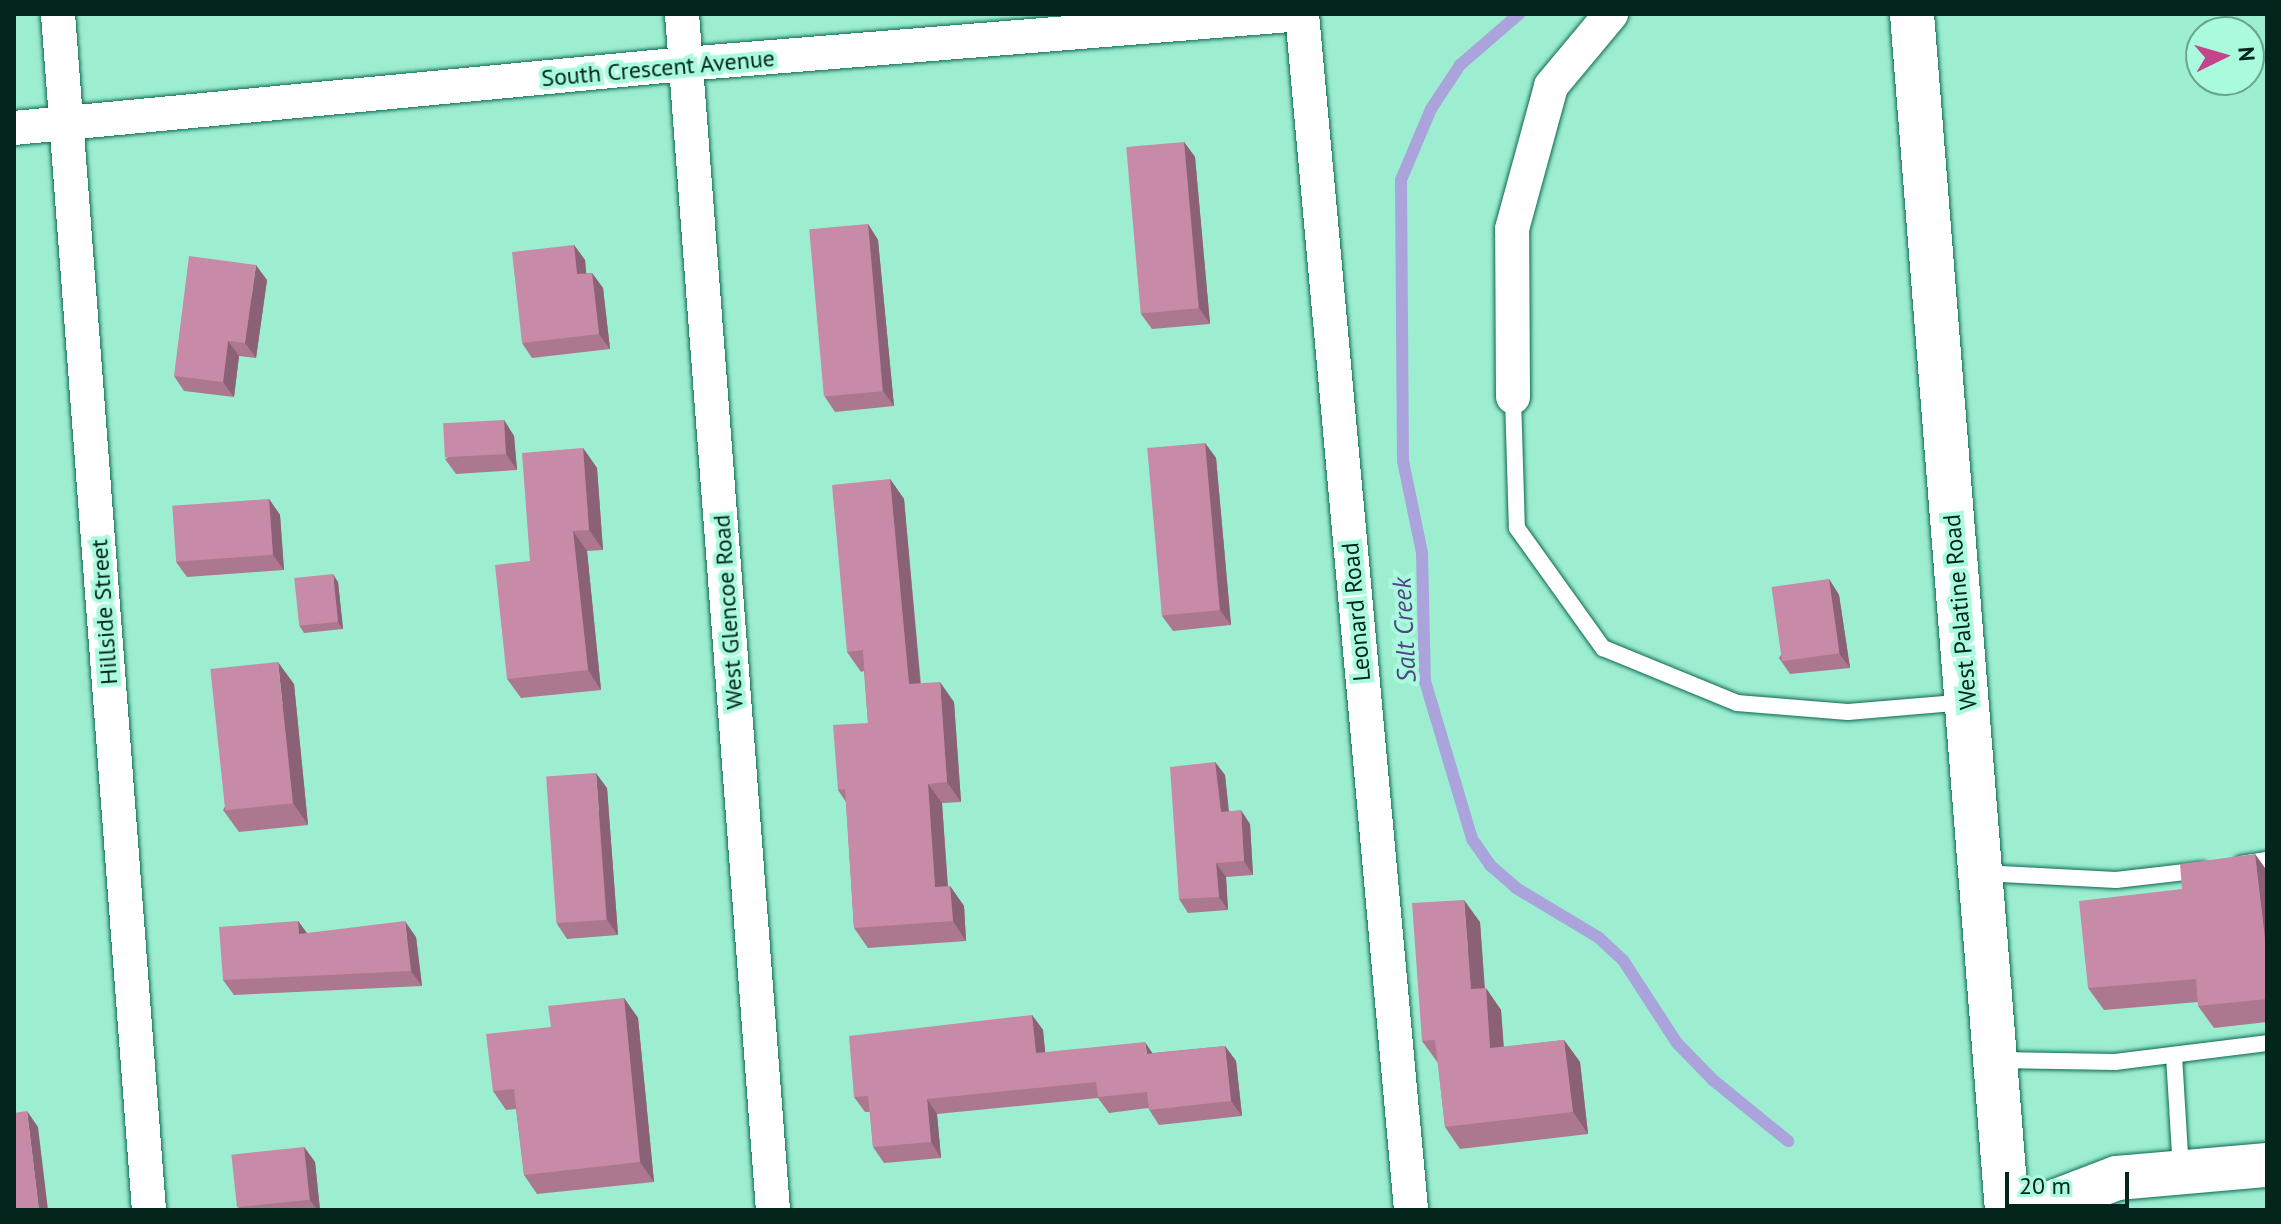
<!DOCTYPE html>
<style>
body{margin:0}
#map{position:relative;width:2281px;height:1224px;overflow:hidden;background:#9deed1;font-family:"PT Sans",sans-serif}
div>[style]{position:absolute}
.stream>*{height:12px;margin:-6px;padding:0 6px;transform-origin:6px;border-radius:6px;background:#aaa3dc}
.roads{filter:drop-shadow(0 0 2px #0c6951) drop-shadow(0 0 2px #0c6951)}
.lane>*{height:16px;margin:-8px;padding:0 8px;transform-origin:8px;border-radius:8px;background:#fff}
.street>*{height:34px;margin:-17px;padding:0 17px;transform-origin:17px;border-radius:17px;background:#fff}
.secondary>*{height:44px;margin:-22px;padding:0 22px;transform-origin:22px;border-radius:22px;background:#fff}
.wall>*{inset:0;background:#ab7890}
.shaded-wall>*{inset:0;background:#8b6176}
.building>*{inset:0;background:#c78ba8;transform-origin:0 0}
span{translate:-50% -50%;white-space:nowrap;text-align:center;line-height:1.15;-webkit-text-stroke:8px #aafbde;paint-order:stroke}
.street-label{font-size:24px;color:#03251b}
.water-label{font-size:26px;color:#514489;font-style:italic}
.frame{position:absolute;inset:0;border:16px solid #03251b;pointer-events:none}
.north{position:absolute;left:2185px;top:16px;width:80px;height:80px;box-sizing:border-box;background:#aafbde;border:2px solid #67a590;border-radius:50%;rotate:85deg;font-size:22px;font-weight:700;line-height:32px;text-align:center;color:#03251b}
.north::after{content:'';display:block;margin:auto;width:28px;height:36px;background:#c6448c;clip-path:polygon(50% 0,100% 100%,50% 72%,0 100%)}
.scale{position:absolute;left:2005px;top:1172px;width:124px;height:36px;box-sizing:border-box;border:4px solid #03251b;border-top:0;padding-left:10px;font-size:24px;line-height:28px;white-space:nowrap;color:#03251b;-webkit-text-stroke:6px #aafbde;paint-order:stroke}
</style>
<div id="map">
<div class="stream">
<i style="left:1519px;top:14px;width:78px;rotate:139.2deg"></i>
<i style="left:1460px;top:65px;width:53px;rotate:123.4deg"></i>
<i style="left:1431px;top:109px;width:77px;rotate:112.9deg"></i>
<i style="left:1401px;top:180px;width:281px;rotate:89.6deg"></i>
<i style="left:1403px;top:461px;width:94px;rotate:78.3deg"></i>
<i style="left:1422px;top:553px;width:128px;rotate:88.7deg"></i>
<i style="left:1425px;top:681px;width:165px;rotate:73.4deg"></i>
<i style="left:1472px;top:839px;width:32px;rotate:55deg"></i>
<i style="left:1490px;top:865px;width:35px;rotate:41deg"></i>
<i style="left:1516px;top:888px;width:96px;rotate:30.9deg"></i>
<i style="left:1598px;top:937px;width:34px;rotate:43deg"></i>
<i style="left:1623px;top:960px;width:99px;rotate:57deg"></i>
<i style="left:1677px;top:1043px;width:52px;rotate:45.8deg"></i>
<i style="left:1713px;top:1080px;width:97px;rotate:39.1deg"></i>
</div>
<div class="roads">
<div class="lane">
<i style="left:1513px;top:397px;width:131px;rotate:88.3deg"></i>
<i style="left:1517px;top:528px;width:148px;rotate:54.4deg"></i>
<i style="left:1603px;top:648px;width:145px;rotate:22.3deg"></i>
<i style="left:1737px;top:703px;width:111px;rotate:4.6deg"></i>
<i style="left:1848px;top:712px;width:118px;rotate:-4.8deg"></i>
<i style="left:2241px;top:864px;width:26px;rotate:-9deg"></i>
<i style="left:1982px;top:873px;width:134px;rotate:3deg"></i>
<i style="left:2116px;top:880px;width:87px;rotate:-6.6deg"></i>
<i style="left:2174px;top:1056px;width:115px;rotate:86.5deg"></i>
<i style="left:1998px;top:1060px;width:117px;rotate:1deg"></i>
<i style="left:2115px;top:1062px;width:153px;rotate:-7.1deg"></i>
</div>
<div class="street">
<i style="left:58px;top:14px;width:1199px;rotate:85.65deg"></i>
<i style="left:682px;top:14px;width:1199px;rotate:85.65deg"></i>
<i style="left:14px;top:128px;width:674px;rotate:-5.45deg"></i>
<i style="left:685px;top:64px;width:619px;rotate:-4.63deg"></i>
<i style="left:1302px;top:14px;width:1201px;rotate:84.79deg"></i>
<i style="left:1513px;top:397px;width:168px;rotate:-90.3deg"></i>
<i style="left:1512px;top:229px;width:148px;rotate:-74.7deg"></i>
<i style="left:1551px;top:86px;width:94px;rotate:-50.2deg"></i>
</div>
<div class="secondary">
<i style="left:1912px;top:14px;width:1200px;rotate:85.46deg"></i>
<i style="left:2033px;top:1210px;width:90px;rotate:-20.9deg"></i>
<i style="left:2117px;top:1178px;width:151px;rotate:-5deg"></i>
</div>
</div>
<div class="wall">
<i style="clip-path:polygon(1184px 142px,1195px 157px,1210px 324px,1152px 329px,1141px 314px)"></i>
<i style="clip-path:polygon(868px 224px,878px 240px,894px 406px,835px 412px,825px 397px)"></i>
<i style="clip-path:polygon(574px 245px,585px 260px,586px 273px,592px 273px,603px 288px,610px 349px,532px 358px,522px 343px)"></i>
<i style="clip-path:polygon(267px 280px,256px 358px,239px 356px,234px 397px,184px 391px,174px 376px)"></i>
<i style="clip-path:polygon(504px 420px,514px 436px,517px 470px,456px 474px,445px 459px)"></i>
<i style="clip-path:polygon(1205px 443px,1216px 458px,1231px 625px,1173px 631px,1162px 616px)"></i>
<i style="clip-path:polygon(583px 448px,597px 468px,603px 550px,587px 551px,601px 690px,521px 698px,507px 679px,530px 561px)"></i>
<i style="clip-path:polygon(890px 479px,904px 499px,921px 684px,954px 702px,961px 802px,942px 803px,948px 886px,950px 886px,964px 906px,966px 941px,868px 948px,854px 928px,846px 802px,838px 790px,868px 723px,864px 671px,861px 672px,847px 652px)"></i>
<i style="clip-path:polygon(269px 499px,280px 515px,284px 570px,187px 577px,176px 562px)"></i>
<i style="clip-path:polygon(1829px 579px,1839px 595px,1850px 668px,1790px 674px,1779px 658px)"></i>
<i style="clip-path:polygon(338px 582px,343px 629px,304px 633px,299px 625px)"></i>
<i style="clip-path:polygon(294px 684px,308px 825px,239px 832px,223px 810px)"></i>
<i style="clip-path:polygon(1215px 762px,1225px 775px,1229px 811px,1250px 824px,1253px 875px,1226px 877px,1228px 910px,1188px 913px,1179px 899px)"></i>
<i style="clip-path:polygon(607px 788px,618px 935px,567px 939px,557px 924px)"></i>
<i style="clip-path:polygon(2255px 854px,2267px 871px,2267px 1022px,2214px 1028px,2198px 1006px,2198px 1002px,2104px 1010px,2088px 988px,2182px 889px)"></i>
<i style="clip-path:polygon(298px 921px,307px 933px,416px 937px,422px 986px,234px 995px,223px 980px)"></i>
<i style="clip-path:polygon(1480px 922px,1485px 988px,1501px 1010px,1504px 1047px,1564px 1040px,1580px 1062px,1588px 1134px,1460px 1149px,1445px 1127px,1438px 1063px,1422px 1041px)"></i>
<i style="clip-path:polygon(624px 998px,638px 1018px,654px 1182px,537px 1194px,524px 1175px,516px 1109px,506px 1110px,493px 1091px,551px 1027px)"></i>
<i style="clip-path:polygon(1032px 1015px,1043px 1030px,1045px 1052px,1153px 1053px,1225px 1046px,1236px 1061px,1242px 1116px,1159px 1125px,1148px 1108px,1109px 1113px,1098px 1098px,937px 1114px,941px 1158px,884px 1163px,873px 1147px,870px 1112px,865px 1112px,854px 1097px)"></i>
<i style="clip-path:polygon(304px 1147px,315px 1162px,320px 1210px,239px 1210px,238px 1208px)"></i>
</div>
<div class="shaded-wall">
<i style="clip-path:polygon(1184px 142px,1195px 157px,1210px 324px,1199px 308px)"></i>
<i style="clip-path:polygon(868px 224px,878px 240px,894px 406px,883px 391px)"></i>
<i style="clip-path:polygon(574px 245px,585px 260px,588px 290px,577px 274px)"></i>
<i style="clip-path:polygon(256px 265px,267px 280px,256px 358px,245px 343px)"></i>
<i style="clip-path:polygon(592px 273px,603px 288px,610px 349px,599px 334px)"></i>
<i style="clip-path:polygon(228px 341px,239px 356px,234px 397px,223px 382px)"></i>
<i style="clip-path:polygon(504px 420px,514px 436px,517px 470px,506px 454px)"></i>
<i style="clip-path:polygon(1205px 443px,1216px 458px,1231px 625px,1220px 610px)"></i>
<i style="clip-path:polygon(583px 448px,597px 468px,603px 550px,589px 530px)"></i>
<i style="clip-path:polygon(890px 479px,904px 499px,922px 704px,909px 684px)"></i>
<i style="clip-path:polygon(269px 499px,280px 515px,284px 570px,273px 555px)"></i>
<i style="clip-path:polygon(573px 531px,587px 551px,601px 690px,588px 670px)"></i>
<i style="clip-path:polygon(333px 574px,338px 582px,343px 629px,338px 622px)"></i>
<i style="clip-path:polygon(1829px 579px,1839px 595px,1850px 668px,1839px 653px)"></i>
<i style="clip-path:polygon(278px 662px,294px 684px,308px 825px,293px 803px)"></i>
<i style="clip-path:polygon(940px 682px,954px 702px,961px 802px,947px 782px)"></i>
<i style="clip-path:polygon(1215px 762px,1225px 775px,1230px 825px,1221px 812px)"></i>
<i style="clip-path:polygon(596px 773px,607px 788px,618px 935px,607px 920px)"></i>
<i style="clip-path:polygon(928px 784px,942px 803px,949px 907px,935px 887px)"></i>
<i style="clip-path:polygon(1241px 810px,1250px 824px,1253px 875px,1244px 861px)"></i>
<i style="clip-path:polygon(2255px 854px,2267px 871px,2267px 956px)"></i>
<i style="clip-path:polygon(1216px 863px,1226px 877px,1228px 910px,1219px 897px)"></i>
<i style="clip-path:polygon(950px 886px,964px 906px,966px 941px,953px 921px)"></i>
<i style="clip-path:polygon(1464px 900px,1480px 922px,1486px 1011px,1471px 989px)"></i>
<i style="clip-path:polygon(298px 921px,309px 936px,299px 934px)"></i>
<i style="clip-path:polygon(405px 921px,416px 937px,422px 986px,411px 971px)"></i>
<i style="clip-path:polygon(1486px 988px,1501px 1010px,1505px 1070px,1490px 1048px)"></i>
<i style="clip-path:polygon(624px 998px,638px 1018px,654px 1182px,640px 1162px)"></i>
<i style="clip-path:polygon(1032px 1015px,1043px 1030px,1047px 1069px,1036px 1053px)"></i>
<i style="clip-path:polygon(1564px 1040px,1580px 1062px,1588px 1134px,1573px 1112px)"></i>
<i style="clip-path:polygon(1145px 1042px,1155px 1057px,1147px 1054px)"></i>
<i style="clip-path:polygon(1225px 1046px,1236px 1061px,1242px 1116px,1231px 1101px)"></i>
<i style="clip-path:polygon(927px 1099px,937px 1114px,941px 1158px,931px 1142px)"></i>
<i style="clip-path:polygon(27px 1111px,38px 1127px,48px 1210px,39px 1210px)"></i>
<i style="clip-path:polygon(304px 1147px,315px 1162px,320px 1210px,317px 1210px,310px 1200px)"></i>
</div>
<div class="building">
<i style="left:1184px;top:142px;width:167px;height:58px;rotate:85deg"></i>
<i style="left:868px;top:224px;width:168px;height:59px;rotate:85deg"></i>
<i style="clip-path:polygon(574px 245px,577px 274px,592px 273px,599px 334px,522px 343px,512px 252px)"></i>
<i style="clip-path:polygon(189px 256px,256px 265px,245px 343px,228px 341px,223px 382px,174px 376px)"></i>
<i style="left:504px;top:420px;width:34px;height:61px;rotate:87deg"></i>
<i style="left:1205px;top:443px;width:168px;height:58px;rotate:85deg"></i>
<i style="clip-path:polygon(583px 448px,589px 530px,573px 531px,588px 670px,507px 679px,495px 565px,530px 561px,522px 453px)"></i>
<i style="clip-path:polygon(890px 479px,909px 684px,940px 682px,947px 782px,928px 784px,935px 887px,950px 886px,953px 921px,854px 928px,845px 789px,838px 790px,833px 725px,868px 723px,863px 650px,847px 652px,832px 485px)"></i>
<i style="left:269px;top:499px;width:56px;height:97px;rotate:86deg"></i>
<i style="left:333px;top:574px;width:48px;height:39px;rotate:84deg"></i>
<i style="left:1829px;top:579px;width:75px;height:58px;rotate:82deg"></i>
<i style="left:278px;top:662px;width:142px;height:68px;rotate:84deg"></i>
<i style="clip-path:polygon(1215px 762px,1221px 812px,1241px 810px,1244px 861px,1216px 863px,1219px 897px,1179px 899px,1170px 767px)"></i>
<i style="left:596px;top:773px;width:147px;height:50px;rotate:86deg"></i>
<i style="clip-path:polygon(2255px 854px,2267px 956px,2267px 999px,2198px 1006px,2196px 979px,2088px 988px,2079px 901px,2182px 889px,2180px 864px)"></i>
<i style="clip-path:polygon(1464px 900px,1471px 989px,1486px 988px,1490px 1048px,1564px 1040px,1573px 1112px,1445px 1127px,1435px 1040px,1422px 1041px,1412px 903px)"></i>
<i style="clip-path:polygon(298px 921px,299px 934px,405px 921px,411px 971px,223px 980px,219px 927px)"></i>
<i style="clip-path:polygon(624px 998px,640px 1162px,524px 1175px,514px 1089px,493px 1091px,486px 1034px,551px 1027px,548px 1006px)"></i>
<i style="clip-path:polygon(1032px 1015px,1036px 1053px,1145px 1042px,1147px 1054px,1225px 1046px,1231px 1101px,1149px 1110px,1147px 1092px,1098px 1097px,1096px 1082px,927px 1099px,931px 1142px,873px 1147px,868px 1096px,854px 1097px,849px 1036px)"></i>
<i style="clip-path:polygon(27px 1111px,39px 1210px,14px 1210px,14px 1113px)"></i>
<i style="left:304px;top:1147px;width:53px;height:73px;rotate:84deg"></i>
</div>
<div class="street-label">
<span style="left:658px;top:68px;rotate:-5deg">South Crescent Avenue</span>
<span style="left:104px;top:612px;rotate:-94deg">Hillside Street</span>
<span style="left:728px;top:612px;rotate:-94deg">West Glencoe Road</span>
<span style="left:1356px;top:612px;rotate:-95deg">Leonard Road</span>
<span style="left:1960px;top:612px;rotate:-95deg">West Palatine Road</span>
</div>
<div class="water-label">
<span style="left:1404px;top:630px;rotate:-93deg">Salt Creek</span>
</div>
<div class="frame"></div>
<div class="north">N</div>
<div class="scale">20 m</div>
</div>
